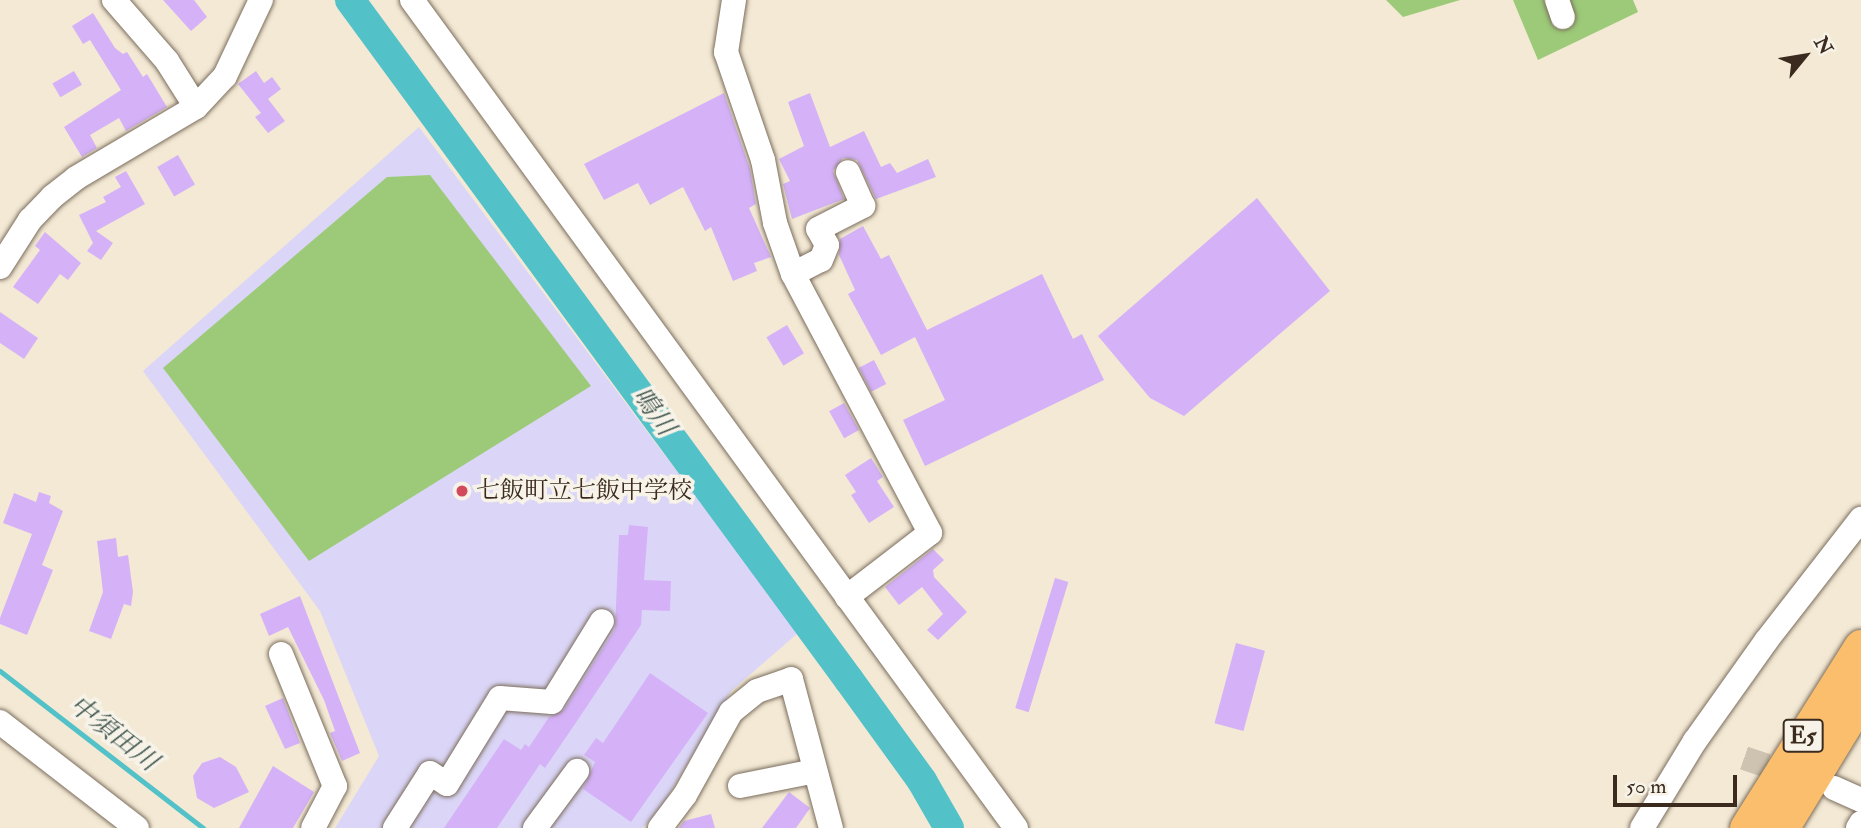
<!DOCTYPE html>
<meta charset="utf-8">
<style>
body{margin:0}
#map{position:relative;width:1861px;height:828px;overflow:hidden;background:#f3e9d4;font-family:"IM FELL Double Pica","Noto Serif JP",serif}
div>[style]{position:absolute}
.built>*{inset:0;background:#dbd6f7}
.green>*{inset:0;background:#9cca78}
.stream>*{height:5px;margin:-2.5px;padding:0 2.5px;transform-origin:2.5px;border-radius:2.5px;background:#53c1c8}
.river>*{height:30px;margin:-15px;padding:0 15px;transform-origin:15px;border-radius:15px;background:#53c1c8}
.building>*{inset:0;background:#d5b2f8;transform-origin:0 0}
.minor-tunnel>*{height:24px;margin-top:-12px;transform-origin:0;background:repeating-linear-gradient(90deg,#cec3b0 0 24px,transparent 0 36px)}
.roads{filter:drop-shadow(0 0 2px #7b6d5e) drop-shadow(0 0 2px #7b6d5e)}
.minor>*{height:24px;margin:-12px;padding:0 12px;transform-origin:12px;border-radius:12px;background:#fff}
.highway>*{height:35px;margin:-17.5px;padding:0 17.5px;transform-origin:17.5px;border-radius:17.5px;background:#fabe6d}
.dots>*{width:19px;height:19px;translate:-50% -50%;box-sizing:border-box;border:4px solid #f7f3e8;border-radius:50%}
span{translate:-50% -50%;white-space:nowrap;text-align:center;line-height:1.15;-webkit-text-stroke:7px #f7f3e8;paint-order:stroke}
.shield-label span{padding:2px 5px;background:#f7f3e8;border:2px solid;border-radius:5px;-webkit-text-stroke-width:0}
.shield-label{font-size:23px;color:#3b2a1e;font-weight:700}
.poi-label{font-size:24px;color:#3b2a1e}
.left{translate:0 -50%;text-align:left}
.water-label{font-size:26px;color:#425751;font-style:italic}
.north{position:absolute;left:1770px;top:21px;width:70px;height:70px;-webkit-text-stroke:5px #f7f3e8;paint-order:stroke;rotate:60deg;font-size:19px;font-weight:700;line-height:28px;text-align:center;color:#3b2a1e}
.north::after{content:'';display:block;margin:auto;width:24px;height:32px;background:#3b2a1e;clip-path:polygon(50% 0,100% 100%,50% 72%,0 100%)}
.scale{position:absolute;left:1613px;top:775px;width:124px;height:32px;box-sizing:border-box;border:4px solid #3b2a1e;border-top:0;padding-left:9px;font-size:21px;line-height:24px;white-space:nowrap;color:#3b2a1e;-webkit-text-stroke:5px #f7f3e8;paint-order:stroke}
</style>
<div id="map">
<div class="built">
<i style="clip-path:polygon(419px 127px,798px 633px,731px 691px,664px 803px,643px 828px,335px 828px,379px 756px,320px 611px,143px 371px)"></i>
</div>
<div class="green">
<i style="clip-path:polygon(1386px 0,1460px 0,1403px 17px)"></i>
<i style="clip-path:polygon(1513px 0,1633px 0,1638px 12px,1538px 60px)"></i>
<i style="clip-path:polygon(430px 175px,591px 386px,309px 561px,163px 368px,387px 177px)"></i>
</div>
<div class="stream">
<i style="left:0;top:671px;width:257px;rotate:37.7deg"></i>
</div>
<div class="river">
<i style="left:350px;top:0;width:843px;rotate:53.73deg"></i>
<i style="left:849px;top:680px;width:125px;rotate:54.1deg"></i>
<i style="left:922px;top:781px;width:54px;rotate:60.1deg"></i>
</div>
<div class="building">
<i style="clip-path:polygon(163px 0,194px 0,207px 17px,191px 31px)"></i>
<i style="clip-path:polygon(93px 13px,115px 48px,123px 54px,127px 52px,143px 77px,147px 74px,167px 107px,126px 131px,119px 118px,90px 135px,97px 148px,82px 157px,64px 127px,121px 90px,90px 40px,83px 44px,72px 26px)"></i>
<i style="left:74px;top:71px;width:16px;height:25px;rotate:60deg"></i>
<i style="clip-path:polygon(256px 71px,264px 83px,272px 77px,281px 89px,268px 99px,285px 121px,268px 133px,255px 117px,261px 113px,238px 84px)"></i>
<i style="clip-path:polygon(724px 93px,750px 169px,756px 204px,749px 208px,771px 257px,754px 263px,757px 271px,733px 281px,711px 227px,705px 231px,683px 187px,650px 205px,638px 183px,604px 200px,584px 164px)"></i>
<i style="clip-path:polygon(810px 93px,830px 147px,864px 131px,881px 167px,890px 163px,897px 173px,928px 159px,936px 177px,876px 199px,857px 160px,843px 158px,833px 171px,844px 199px,792px 219px,783px 184px,790px 181px,779px 159px,804px 146px,788px 102px)"></i>
<i style="left:178px;top:155px;width:34px;height:24px;rotate:60deg"></i>
<i style="clip-path:polygon(126px 171px,145px 204px,96px 231px,113px 243px,101px 260px,87px 251px,93px 243px,79px 215px,106px 202px,103px 197px,121px 187px,115px 177px)"></i>
<i style="clip-path:polygon(1257px 198px,1330px 291px,1184px 416px,1150px 398px,1098px 336px)"></i>
<i style="clip-path:polygon(863px 226px,881px 259px,889px 255px,927px 330px,1042px 274px,1073px 339px,1082px 334px,1104px 380px,925px 466px,903px 420px,945px 400px,915px 337px,881px 355px,848px 294px,855px 290px,839px 255px,840px 239px)"></i>
<i style="clip-path:polygon(45px 232px,81px 263px,68px 280px,60px 274px,38px 304px,13px 287px,40px 250px,35px 246px)"></i>
<i style="clip-path:polygon(0 312px,38px 338px,24px 359px,0 343px)"></i>
<i style="left:787px;top:325px;width:33px;height:24px;rotate:59deg"></i>
<i style="left:874px;top:360px;width:27px;height:17px;rotate:63deg"></i>
<i style="left:844px;top:403px;width:31px;height:17px;rotate:61deg"></i>
<i style="clip-path:polygon(871px 458px,883px 477px,877px 481px,894px 507px,869px 523px,851px 495px,856px 492px,845px 475px)"></i>
<i style="clip-path:polygon(39px 492px,51px 496px,49px 503px,63px 511px,42px 565px,53px 570px,27px 635px,0 624px,0 618px,32px 534px,3px 523px,14px 493px,36px 502px)"></i>
<i style="clip-path:polygon(629px 525px,648px 527px,644px 580px,671px 581px,670px 611px,642px 610px,641px 625px,575px 724px,545px 768px,540px 764px,497px 828px,444px 828px,504px 739px,521px 750px,525px 744px,529px 747px,549px 717px,564px 710px,615px 629px,619px 535px,628px 535px)"></i>
<i style="clip-path:polygon(116px 538px,118px 557px,128px 555px,133px 592px,131px 606px,124px 604px,111px 639px,89px 631px,103px 592px,97px 541px)"></i>
<i style="clip-path:polygon(933px 549px,944px 560px,933px 570px,934px 577px,967px 612px,938px 640px,927px 630px,943px 614px,922px 587px,899px 605px,885px 587px)"></i>
<i style="left:1055px;top:578px;width:14px;height:136px;rotate:17deg"></i>
<i style="clip-path:polygon(300px 596px,360px 753px,342px 761px,330px 733px,335px 731px,324px 700px,288px 627px,269px 636px,260px 614px)"></i>
<i style="left:1236px;top:643px;width:30px;height:83px;rotate:15deg"></i>
<i style="clip-path:polygon(650px 673px,708px 713px,631px 822px,583px 789px,595px 762px,584px 755px,596px 738px,603px 743px)"></i>
<i style="clip-path:polygon(283px 698px,300px 743px,285px 749px,265px 706px)"></i>
<i style="clip-path:polygon(220px 757px,236px 767px,249px 792px,214px 808px,197px 798px,193px 776px,202px 763px)"></i>
<i style="clip-path:polygon(273px 766px,314px 792px,293px 828px,239px 828px)"></i>
<i style="clip-path:polygon(789px 792px,810px 808px,796px 828px,762px 828px)"></i>
<i style="clip-path:polygon(711px 814px,715px 828px,679px 828px,684px 821px)"></i>
</div>
<div class="minor-tunnel">
<i style="left:1744px;top:758px;width:56px;rotate:18.8deg"></i>
</div>
<div class="roads">
<div class="minor">
<i style="left:114px;top:0;width:81px;rotate:49deg"></i>
<i style="left:167px;top:61px;width:54px;rotate:57.8deg"></i>
<i style="left:412px;top:0;width:1025px;rotate:53.89deg"></i>
<i style="left:734px;top:0;width:53px;rotate:98.7deg"></i>
<i style="left:726px;top:52px;width:114px;rotate:71.1deg"></i>
<i style="left:763px;top:160px;width:64px;rotate:79.2deg"></i>
<i style="left:775px;top:223px;width:54px;rotate:70.6deg"></i>
<i style="left:793px;top:274px;width:293px;rotate:62.1deg"></i>
<i style="left:930px;top:533px;width:105px;rotate:142.4deg"></i>
<i style="left:1557px;top:0;width:18px;rotate:71deg"></i>
<i style="left:0;top:267px;width:56px;rotate:-57.4deg"></i>
<i style="left:30px;top:220px;width:32px;rotate:-46deg"></i>
<i style="left:52px;top:197px;width:31px;rotate:-38deg"></i>
<i style="left:76px;top:178px;width:139px;rotate:-30.6deg"></i>
<i style="left:196px;top:107px;width:42px;rotate:-46.9deg"></i>
<i style="left:225px;top:76px;width:84px;rotate:-64.7deg"></i>
<i style="left:793px;top:274px;width:31px;rotate:-27deg"></i>
<i style="left:821px;top:260px;width:16px;rotate:-68deg"></i>
<i style="left:827px;top:245px;width:18px;rotate:-119deg"></i>
<i style="left:818px;top:229px;width:51px;rotate:-27.1deg"></i>
<i style="left:863px;top:206px;width:37px;rotate:-114deg"></i>
<i style="left:281px;top:654px;width:143px;rotate:67.8deg"></i>
<i style="left:335px;top:786px;width:47px;rotate:117.6deg"></i>
<i style="left:0;top:722px;width:173px;rotate:37.7deg"></i>
<i style="left:740px;top:786px;width:76px;rotate:-11.3deg"></i>
<i style="left:1834px;top:788px;width:30px;rotate:24deg"></i>
<i style="left:395px;top:828px;width:65px;rotate:-57.5deg"></i>
<i style="left:430px;top:773px;width:20px;rotate:33deg"></i>
<i style="left:447px;top:784px;width:101px;rotate:-58.4deg"></i>
<i style="left:500px;top:698px;width:52px;rotate:4.4deg"></i>
<i style="left:552px;top:702px;width:95px;rotate:-58.3deg"></i>
<i style="left:535px;top:828px;width:71px;rotate:-53.6deg"></i>
<i style="left:660px;top:828px;width:41px;rotate:-52.9deg"></i>
<i style="left:685px;top:795px;width:95px;rotate:-61deg"></i>
<i style="left:731px;top:712px;width:33px;rotate:-39deg"></i>
<i style="left:757px;top:691px;width:36px;rotate:-19deg"></i>
<i style="left:791px;top:679px;width:154px;rotate:75deg"></i>
<i style="left:1642px;top:828px;width:102px;rotate:-58.7deg"></i>
<i style="left:1695px;top:741px;width:123px;rotate:-54.6deg"></i>
<i style="left:1766px;top:641px;width:155px;rotate:-52.1deg"></i>
<i style="left:1858px;top:828px;width:6px;rotate:-59deg"></i>
</div>
<div class="highway">
<i style="left:1747px;top:828px;width:214px;rotate:-57.8deg"></i>
<i style="left:1781px;top:828px;width:153px;rotate:-58.6deg"></i>
</div>
</div>
<div class="dots">
<i style="left:462px;top:491px;background:#d1495b"></i>
</div>
<div class="shield-label">
<span style="left:1803px;top:736px">E5</span>
</div>
<div class="poi-label">
<span class="left" style="left:476px;top:491px">七飯町立七飯中学校</span>
</div>
<div class="water-label">
<span style="left:653px;top:412px;rotate:54deg">鳴川</span>
<span style="left:113px;top:734px;rotate:38deg">中須田川</span>
</div>
<div class="north">N</div>
<div class="scale">50 m</div>
</div>
